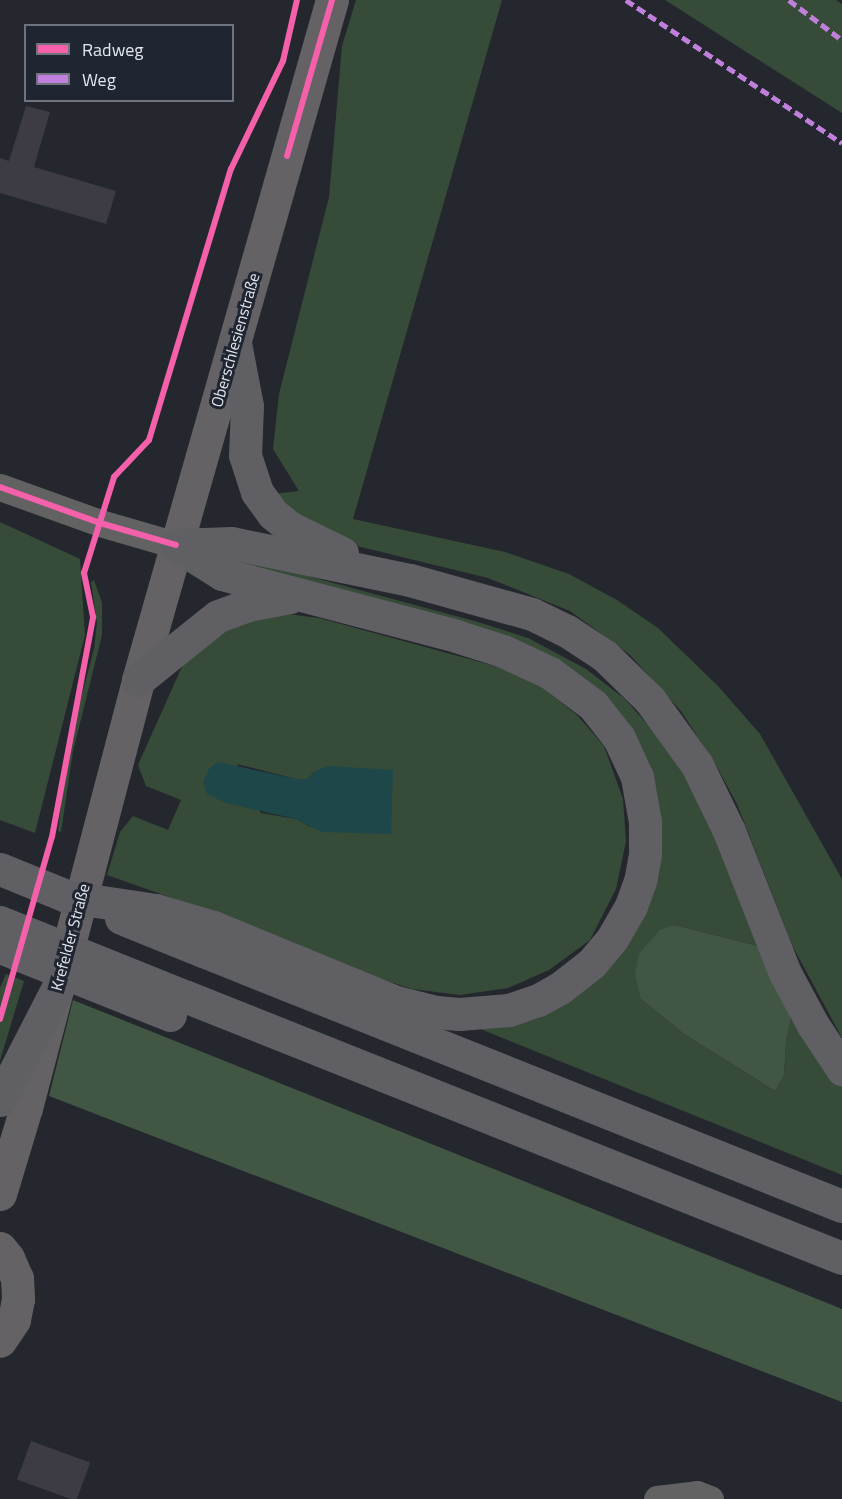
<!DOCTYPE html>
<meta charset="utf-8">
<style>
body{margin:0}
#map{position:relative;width:842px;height:1499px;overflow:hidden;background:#24272d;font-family:"Titillium Web",sans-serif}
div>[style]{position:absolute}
.green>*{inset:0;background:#374b39}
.forest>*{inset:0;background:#415743}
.water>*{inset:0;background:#1e474a}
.building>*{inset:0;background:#3d3c44;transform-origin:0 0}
.minor>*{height:27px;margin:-13.5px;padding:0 13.5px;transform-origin:13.5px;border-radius:13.5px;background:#636263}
.major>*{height:33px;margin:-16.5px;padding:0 16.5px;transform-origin:16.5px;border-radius:16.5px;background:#646265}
.highway>*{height:33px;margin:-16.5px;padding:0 16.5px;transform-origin:16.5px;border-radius:16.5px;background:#605f63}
.highway-bridge>*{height:33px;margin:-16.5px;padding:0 16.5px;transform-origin:16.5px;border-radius:16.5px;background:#605f63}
.quiet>*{height:4.5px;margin-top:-2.25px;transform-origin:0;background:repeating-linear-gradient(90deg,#c07fdc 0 9px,transparent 0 13.5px)}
.cycleway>*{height:6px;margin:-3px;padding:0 3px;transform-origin:3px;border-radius:3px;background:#f560ab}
span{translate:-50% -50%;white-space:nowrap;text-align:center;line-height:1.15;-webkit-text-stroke:6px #202631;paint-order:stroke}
.street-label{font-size:16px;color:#e2e6ee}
.legend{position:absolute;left:24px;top:24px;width:210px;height:78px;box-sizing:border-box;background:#202631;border:2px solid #6e737d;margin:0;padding:8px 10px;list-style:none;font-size:18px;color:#e2e6ee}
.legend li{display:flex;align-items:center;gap:12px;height:30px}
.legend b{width:30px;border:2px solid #6e737d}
</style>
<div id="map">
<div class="green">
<i style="clip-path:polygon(356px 0,502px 0,353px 519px,505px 552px,569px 574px,617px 600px,658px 628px,718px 686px,760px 734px,842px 879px,842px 1038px,792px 945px,737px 804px,717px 767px,681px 711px,630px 655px,570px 611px,488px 578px,328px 539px,272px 494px,299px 491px,273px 449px,279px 394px,329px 197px,342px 46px)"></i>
<i style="clip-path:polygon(665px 0,836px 0,842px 4px,842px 113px)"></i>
<i style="clip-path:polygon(0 522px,80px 559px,85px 635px,35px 833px,0 820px)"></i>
<i style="clip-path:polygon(234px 556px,478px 622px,528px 638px,586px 669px,625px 699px,654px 732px,693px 787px,766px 948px,675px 925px,641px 999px,684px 1034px,775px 1091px,784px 1076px,786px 1042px,791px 1019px,842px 1084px,842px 1175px,468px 1024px,584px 983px,653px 818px,581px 683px,233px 567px)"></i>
<i style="clip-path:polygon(94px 580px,102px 603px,102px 635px,73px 751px,61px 832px,58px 831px,67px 751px,94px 649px,97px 623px,91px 582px)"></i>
<i style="clip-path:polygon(evenodd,272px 612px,319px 618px,502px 668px,544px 689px,577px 715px,604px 746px,623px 799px,626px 841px,616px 889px,590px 940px,549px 970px,508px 988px,460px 995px,412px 989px,333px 963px,237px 921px,107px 875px,120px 832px,133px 816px,168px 830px,181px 800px,146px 786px,138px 765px,184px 662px,206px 642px,242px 619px,272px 612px,237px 764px,296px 779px,308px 779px,314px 772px,311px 827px,296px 819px,261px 813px,237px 764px)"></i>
<i style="clip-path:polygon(6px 974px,24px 981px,0 1061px,0 988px)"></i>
</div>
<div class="forest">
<i style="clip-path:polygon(675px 925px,766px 948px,791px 1019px,786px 1042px,784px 1076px,775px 1091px,684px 1034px,641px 999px,635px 974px,639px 954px,660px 930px)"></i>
<i style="clip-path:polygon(73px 1000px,842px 1309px,842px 1402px,49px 1096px)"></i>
</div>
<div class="water">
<i style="clip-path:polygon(218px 762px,296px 779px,308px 779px,314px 772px,328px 766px,393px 770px,391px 834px,322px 832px,296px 819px,226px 803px,207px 794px,203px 782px,209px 769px)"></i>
</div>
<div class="building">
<i style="clip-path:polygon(26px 106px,50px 112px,34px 167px,116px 191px,106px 224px,0 193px,0 158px,9px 161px)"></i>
<i style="left:31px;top:1441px;width:63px;height:41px;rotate:20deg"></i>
</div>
<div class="minor">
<i style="left:0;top:487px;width:106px;rotate:19.8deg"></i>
<i style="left:100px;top:523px;width:79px;rotate:16.1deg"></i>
<i style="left:657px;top:1499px;width:40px;rotate:-7.1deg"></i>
<i style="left:697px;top:1494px;width:14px;rotate:21deg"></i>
</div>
<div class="major">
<i style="left:0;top:1194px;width:90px;rotate:-73.2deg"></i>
<i style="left:26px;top:1108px;width:442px;rotate:-75.3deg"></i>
<i style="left:138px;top:680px;width:707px;rotate:-74.08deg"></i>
<i style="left:0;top:1248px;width:13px;rotate:51deg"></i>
<i style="left:8px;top:1258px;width:22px;rotate:66deg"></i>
<i style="left:17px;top:1278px;width:21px;rotate:87deg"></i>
<i style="left:18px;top:1299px;width:21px;rotate:101deg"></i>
<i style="left:14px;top:1320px;width:25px;rotate:124deg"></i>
</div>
<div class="highway">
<i style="left:235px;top:343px;width:64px;rotate:79.2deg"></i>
<i style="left:247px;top:406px;width:49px;rotate:92.3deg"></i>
<i style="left:245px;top:455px;width:39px;rotate:72deg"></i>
<i style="left:257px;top:492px;width:27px;rotate:54deg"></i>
<i style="left:273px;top:514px;width:21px;rotate:39deg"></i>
<i style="left:289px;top:527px;width:59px;rotate:26.1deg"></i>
<i style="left:176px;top:545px;width:54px;rotate:32.2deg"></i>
<i style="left:222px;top:574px;width:242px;rotate:14.8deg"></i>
<i style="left:456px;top:636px;width:49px;rotate:17.7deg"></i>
<i style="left:503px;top:651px;width:52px;rotate:25.1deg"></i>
<i style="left:550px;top:673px;width:54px;rotate:36.7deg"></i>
<i style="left:593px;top:705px;width:42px;rotate:51.8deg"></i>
<i style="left:619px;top:738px;width:43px;rotate:65.2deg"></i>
<i style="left:637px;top:777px;width:46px;rotate:79.9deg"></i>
<i style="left:645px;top:822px;width:32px;rotate:90deg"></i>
<i style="left:645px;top:854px;width:27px;rotate:100deg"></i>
<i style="left:640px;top:881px;width:27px;rotate:110deg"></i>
<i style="left:631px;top:906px;width:38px;rotate:120deg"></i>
<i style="left:612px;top:939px;width:31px;rotate:130deg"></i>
<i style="left:592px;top:963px;width:41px;rotate:142deg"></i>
<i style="left:560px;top:988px;width:25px;rotate:151deg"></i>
<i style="left:538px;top:1000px;width:31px;rotate:161deg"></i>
<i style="left:509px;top:1010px;width:50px;rotate:175.4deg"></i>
<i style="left:459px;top:1014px;width:23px;rotate:-175deg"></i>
<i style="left:436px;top:1012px;width:41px;rotate:-166deg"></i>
<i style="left:396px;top:1002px;width:198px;rotate:-157.7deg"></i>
<i style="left:176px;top:545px;width:55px;rotate:-2.1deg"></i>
<i style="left:231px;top:543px;width:183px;rotate:11.7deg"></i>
<i style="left:410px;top:580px;width:127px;rotate:15.6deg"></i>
<i style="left:532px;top:614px;width:39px;rotate:26deg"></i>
<i style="left:567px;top:631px;width:45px;rotate:33.3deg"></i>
<i style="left:605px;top:656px;width:63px;rotate:44.4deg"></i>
<i style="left:650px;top:700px;width:80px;rotate:54.1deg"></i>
<i style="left:697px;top:765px;width:73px;rotate:64.1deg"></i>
<i style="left:729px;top:831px;width:153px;rotate:68.5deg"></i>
<i style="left:785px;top:973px;width:59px;rotate:61.7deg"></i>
<i style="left:813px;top:1025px;width:53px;rotate:56.6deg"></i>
<i style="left:138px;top:680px;width:102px;rotate:-38.7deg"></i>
<i style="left:218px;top:616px;width:32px;rotate:-20deg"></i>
<i style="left:248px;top:605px;width:43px;rotate:-10.8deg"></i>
<i style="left:0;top:869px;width:74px;rotate:22.1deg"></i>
<i style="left:203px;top:951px;width:688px;rotate:21.76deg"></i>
<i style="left:187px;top:997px;width:705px;rotate:21.73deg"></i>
<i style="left:0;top:1100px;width:120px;rotate:-62.8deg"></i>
</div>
<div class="highway-bridge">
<i style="left:69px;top:897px;width:88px;rotate:8.5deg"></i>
<i style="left:156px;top:910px;width:59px;rotate:16.6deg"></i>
<i style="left:121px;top:918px;width:88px;rotate:21.9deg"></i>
<i style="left:0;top:922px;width:201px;rotate:21.9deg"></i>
<i style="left:0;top:947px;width:183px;rotate:21.8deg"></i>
</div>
<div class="quiet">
<i style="left:626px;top:0;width:259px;rotate:33.5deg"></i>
<i style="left:789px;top:0;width:66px;rotate:37deg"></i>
</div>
<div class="cycleway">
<i style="left:287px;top:156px;width:162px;rotate:-73.9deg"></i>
<i style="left:0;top:487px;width:106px;rotate:19.8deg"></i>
<i style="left:100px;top:523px;width:79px;rotate:16.1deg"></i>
<i style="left:0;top:1019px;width:189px;rotate:-74.1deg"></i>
<i style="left:52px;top:837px;width:224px;rotate:-79.4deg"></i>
<i style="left:93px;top:617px;width:45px;rotate:-101.6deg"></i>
<i style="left:84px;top:573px;width:101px;rotate:-72.6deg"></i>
<i style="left:114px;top:477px;width:51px;rotate:-46.6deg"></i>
<i style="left:149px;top:440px;width:283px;rotate:-73.2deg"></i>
<i style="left:231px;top:169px;width:120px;rotate:-64.3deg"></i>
<i style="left:283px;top:61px;width:63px;rotate:-77.1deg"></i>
</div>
<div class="street-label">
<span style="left:235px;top:340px;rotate:-74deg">Oberschlesienstraße</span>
<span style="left:70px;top:937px;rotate:-75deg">Krefelder Straße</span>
</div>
<ul class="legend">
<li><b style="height:8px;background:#f560ab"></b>Radweg</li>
<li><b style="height:8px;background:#c07fdc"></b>Weg</li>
</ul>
</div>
